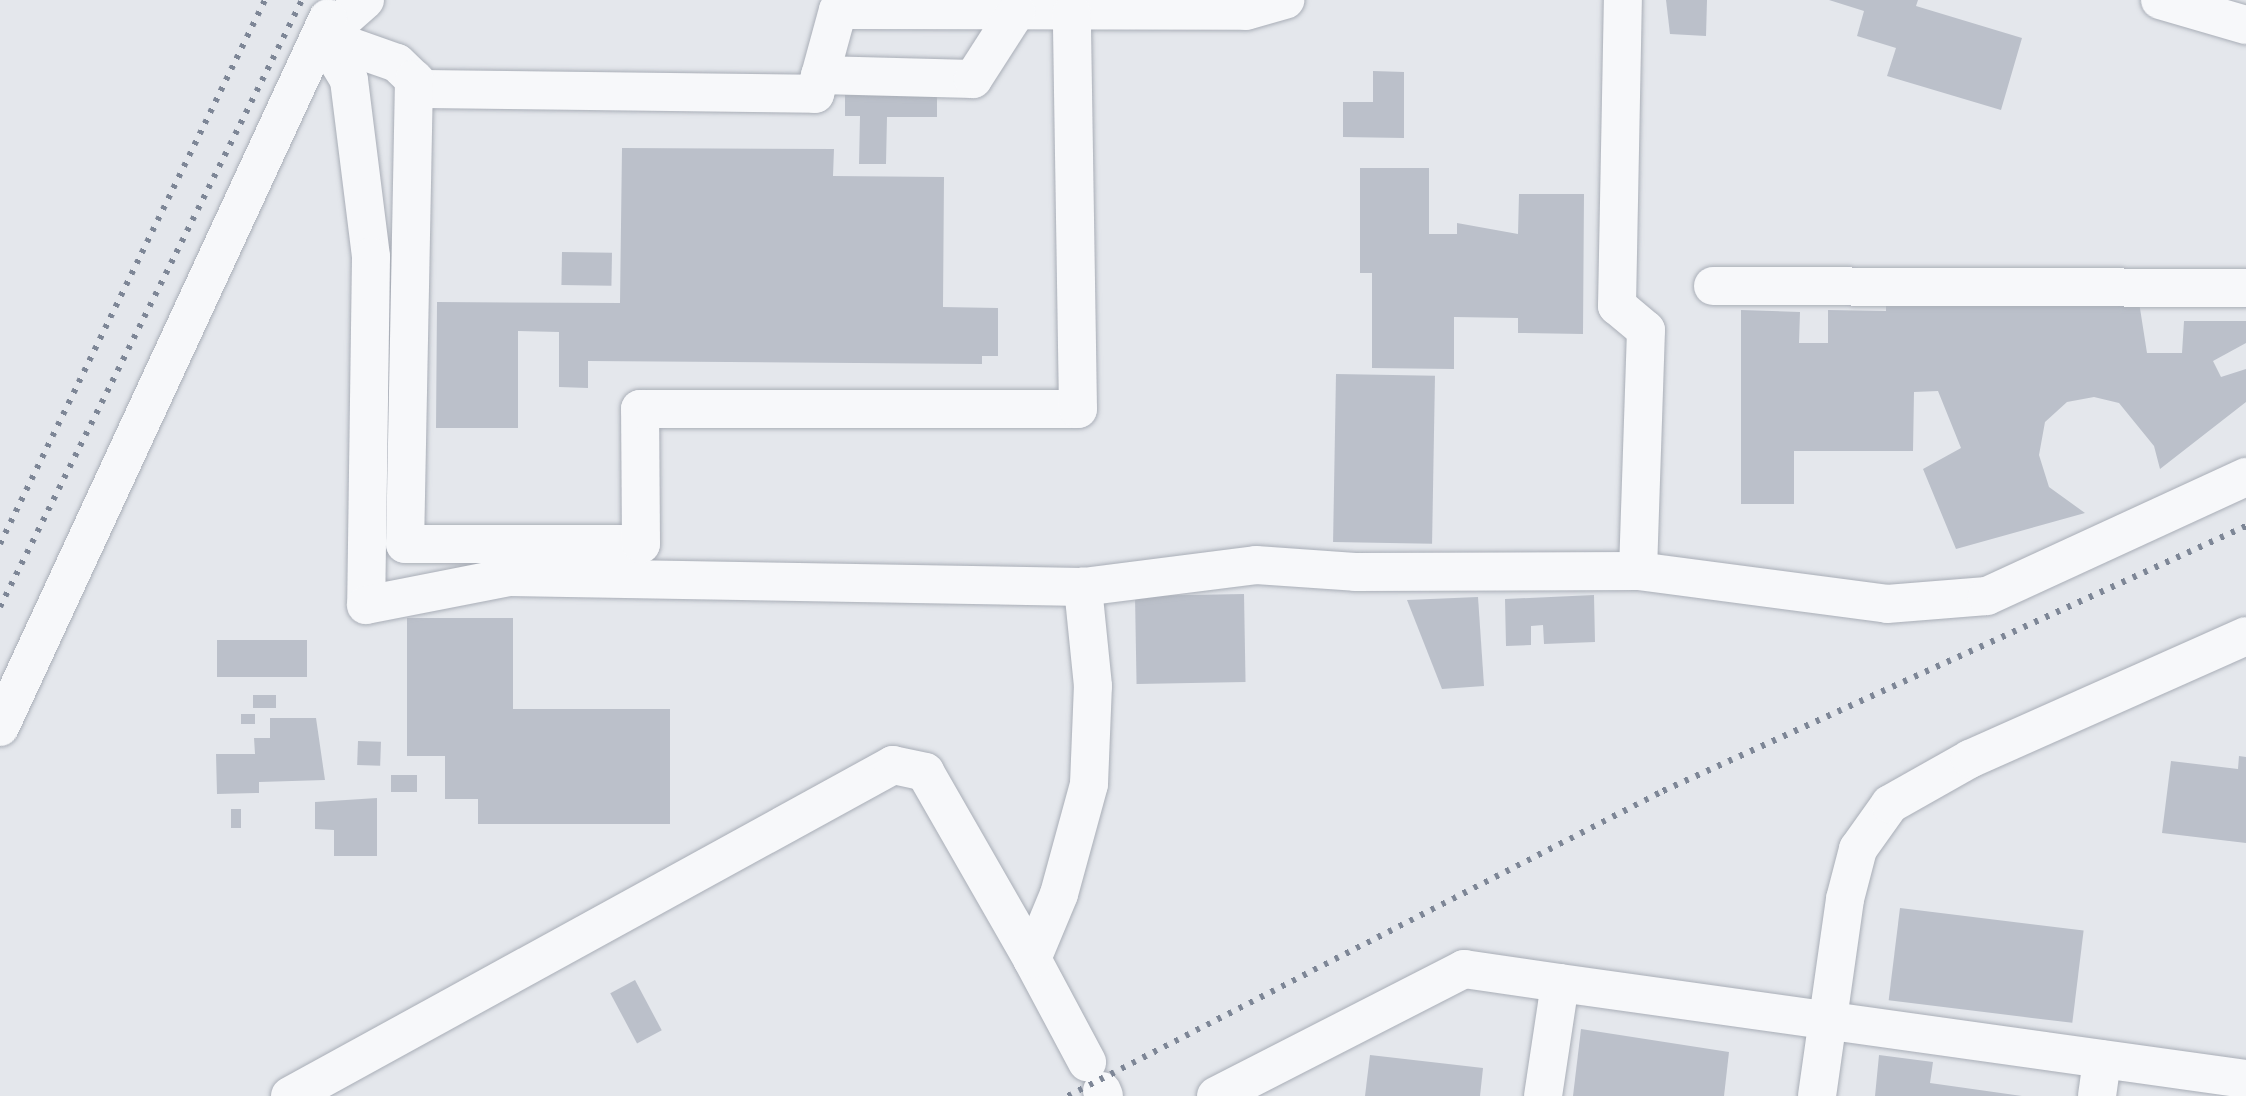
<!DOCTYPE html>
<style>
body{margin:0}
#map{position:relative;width:2246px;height:1096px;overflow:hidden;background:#e4e7ec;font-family:"Public Sans",sans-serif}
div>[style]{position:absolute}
.building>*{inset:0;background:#bbc0ca;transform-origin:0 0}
.roads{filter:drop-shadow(0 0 2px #a9aeb7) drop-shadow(0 0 2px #a9aeb7)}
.minor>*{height:38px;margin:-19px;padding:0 19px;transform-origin:19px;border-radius:19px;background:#f7f8fa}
.rail>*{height:6px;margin-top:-3px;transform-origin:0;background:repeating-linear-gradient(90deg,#7d8696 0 4px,transparent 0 12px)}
span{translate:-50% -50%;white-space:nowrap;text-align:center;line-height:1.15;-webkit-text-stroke:8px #f4f6f9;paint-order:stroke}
</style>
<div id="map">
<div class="building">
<i style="clip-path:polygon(1666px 0,1707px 0,1706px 36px,1670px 34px)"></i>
<i style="clip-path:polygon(1829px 0,1918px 0,1916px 6px,2022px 38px,2001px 110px,1887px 76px,1896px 48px,1857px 36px,1864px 11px)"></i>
<i style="clip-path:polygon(1373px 71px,1404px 72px,1404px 138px,1343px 137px,1343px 102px,1373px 102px)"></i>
<i style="clip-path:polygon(845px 95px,937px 96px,937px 117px,887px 117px,886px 164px,859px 164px,860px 116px,845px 116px)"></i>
<i style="clip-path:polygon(622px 148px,834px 149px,833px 176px,944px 177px,943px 307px,998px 308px,998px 356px,982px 356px,982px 364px,588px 361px,588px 388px,559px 387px,559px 332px,518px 331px,518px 428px,436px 428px,437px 302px,620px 303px)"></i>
<i style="clip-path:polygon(1360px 168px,1429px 168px,1429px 234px,1457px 234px,1457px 223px,1518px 234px,1519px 194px,1584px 194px,1583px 334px,1518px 333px,1518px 318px,1454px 317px,1454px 369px,1372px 368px,1372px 273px,1360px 273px)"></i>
<i style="left:562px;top:252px;width:50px;height:33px;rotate:1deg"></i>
<i style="clip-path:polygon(1886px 301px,2139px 302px,2147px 353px,2182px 353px,2184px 321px,2246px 321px,2246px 343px,2213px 361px,2221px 377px,2246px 369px,2246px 402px,2160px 469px,2154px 446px,2119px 403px,2094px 397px,2067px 402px,2045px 422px,2039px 455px,2049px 487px,2085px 513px,1956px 549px,1923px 469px,1961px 448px,1938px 391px,1914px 392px,1913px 451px,1794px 451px,1794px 504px,1741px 504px,1741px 310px,1800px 312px,1799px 343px,1828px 343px,1828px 310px,1886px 311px)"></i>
<i style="left:1336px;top:374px;width:99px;height:168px;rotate:1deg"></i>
<i style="left:1244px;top:594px;width:88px;height:109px;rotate:89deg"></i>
<i style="clip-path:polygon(1594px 595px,1595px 642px,1544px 644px,1543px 625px,1531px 626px,1531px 645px,1506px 646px,1505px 599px)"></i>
<i style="clip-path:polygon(1478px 597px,1484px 686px,1442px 689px,1407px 600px)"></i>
<i style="clip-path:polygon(407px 618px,513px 618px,513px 709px,670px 709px,670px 824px,478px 824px,478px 799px,445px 799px,445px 756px,407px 756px)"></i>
<i style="left:217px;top:640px;width:90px;height:37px"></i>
<i style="left:253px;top:695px;width:23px;height:13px"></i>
<i style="left:241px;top:714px;width:14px;height:10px"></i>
<i style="clip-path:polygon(270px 718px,316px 718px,325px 780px,259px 782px,259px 793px,217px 794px,216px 754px,255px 754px,254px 738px,270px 738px)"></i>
<i style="left:358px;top:741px;width:23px;height:24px;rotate:2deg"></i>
<i style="clip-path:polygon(2239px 756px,2246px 757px,2246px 843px,2162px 833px,2171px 761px,2238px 769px)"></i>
<i style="left:391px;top:775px;width:26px;height:17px"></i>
<i style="clip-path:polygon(377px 798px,377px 856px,334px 856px,334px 830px,315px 829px,315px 802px)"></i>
<i style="left:231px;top:809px;width:10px;height:19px"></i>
<i style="left:1900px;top:908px;width:185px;height:93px;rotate:7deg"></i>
<i style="left:635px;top:980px;width:57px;height:28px;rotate:62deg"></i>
<i style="clip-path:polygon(1581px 1029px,1729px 1052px,1724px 1096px,1573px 1096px)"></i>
<i style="clip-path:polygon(1370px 1055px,1483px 1068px,1480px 1096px,1365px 1096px)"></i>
<i style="clip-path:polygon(1879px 1055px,1933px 1062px,1930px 1083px,2022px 1096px,1875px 1096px)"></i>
</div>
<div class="roads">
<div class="minor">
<i style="left:365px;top:0;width:56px;rotate:138.6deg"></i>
<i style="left:323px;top:37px;width:50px;rotate:58.8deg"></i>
<i style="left:349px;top:80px;width:178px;rotate:82.9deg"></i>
<i style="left:371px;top:257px;width:348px;rotate:90.8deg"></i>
<i style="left:366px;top:605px;width:146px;rotate:-11.1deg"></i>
<i style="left:509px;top:577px;width:574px;rotate:1deg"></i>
<i style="left:1083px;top:587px;width:174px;rotate:-7.2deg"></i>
<i style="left:1256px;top:565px;width:99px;rotate:4deg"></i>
<i style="left:1355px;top:572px;width:283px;rotate:-0.2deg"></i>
<i style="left:1638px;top:571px;width:241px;rotate:-88.1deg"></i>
<i style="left:1646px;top:330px;width:38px;rotate:-140deg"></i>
<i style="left:1617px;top:306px;width:306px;rotate:-88.9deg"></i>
<i style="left:2160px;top:0;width:90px;rotate:16.2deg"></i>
<i style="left:323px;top:37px;width:78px;rotate:19.4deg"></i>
<i style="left:397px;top:63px;width:37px;rotate:44deg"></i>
<i style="left:424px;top:89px;width:391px;rotate:0.7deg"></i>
<i style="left:815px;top:94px;width:87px;rotate:-74.7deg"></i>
<i style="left:838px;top:10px;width:408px;rotate:0.1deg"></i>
<i style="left:1246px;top:11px;width:41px;rotate:-15.8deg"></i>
<i style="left:820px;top:75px;width:153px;rotate:1.5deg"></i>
<i style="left:973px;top:79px;width:80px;rotate:-57.3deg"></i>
<i style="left:414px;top:79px;width:465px;rotate:91.1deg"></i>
<i style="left:405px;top:544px;width:236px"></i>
<i style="left:641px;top:544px;width:135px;rotate:-90.4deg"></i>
<i style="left:640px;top:409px;width:438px"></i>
<i style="left:1078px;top:409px;width:396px;rotate:-90.9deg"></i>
<i style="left:1713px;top:286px;width:533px;rotate:0.21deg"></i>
<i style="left:1638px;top:571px;width:251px;rotate:7.5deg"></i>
<i style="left:1887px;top:604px;width:100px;rotate:-4.6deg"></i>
<i style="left:1987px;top:596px;width:285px;rotate:-24.7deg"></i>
<i style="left:0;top:727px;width:781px;rotate:-65.17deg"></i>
<i style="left:1032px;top:959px;width:117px;rotate:61.9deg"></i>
<i style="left:1102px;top:1091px;width:5px;rotate:68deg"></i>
<i style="left:290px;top:1096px;width:688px;rotate:-28.76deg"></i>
<i style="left:893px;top:765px;width:33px;rotate:12deg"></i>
<i style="left:925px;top:772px;width:215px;rotate:60.2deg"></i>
<i style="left:1032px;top:959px;width:70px;rotate:-67.4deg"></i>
<i style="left:1059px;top:894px;width:114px;rotate:-74.7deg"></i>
<i style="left:1089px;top:784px;width:98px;rotate:-87.7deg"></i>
<i style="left:1093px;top:686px;width:100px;rotate:-95.8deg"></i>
<i style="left:1216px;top:1096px;width:279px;rotate:-27.1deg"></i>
<i style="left:1464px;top:969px;width:97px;rotate:8.3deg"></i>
<i style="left:1543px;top:1096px;width:114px;rotate:-81.4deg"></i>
<i style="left:1560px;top:983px;width:693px;rotate:7.97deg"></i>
<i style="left:1817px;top:1096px;width:199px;rotate:-81.9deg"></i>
<i style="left:1845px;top:899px;width:52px;rotate:-75.4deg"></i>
<i style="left:1858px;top:849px;width:55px;rotate:-54.6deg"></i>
<i style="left:1890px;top:804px;width:92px;rotate:-29.4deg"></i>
<i style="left:1970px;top:759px;width:302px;rotate:-24deg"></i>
<i style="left:2097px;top:1096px;width:37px;rotate:-82deg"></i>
</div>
</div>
<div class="rail">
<i style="left:0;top:544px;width:605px;rotate:-64.03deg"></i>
<i style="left:0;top:607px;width:678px;rotate:-63.55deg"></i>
<i style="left:1068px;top:1096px;width:669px;rotate:-27.14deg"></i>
<i style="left:1663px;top:791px;width:640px;rotate:-24.44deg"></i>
</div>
</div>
